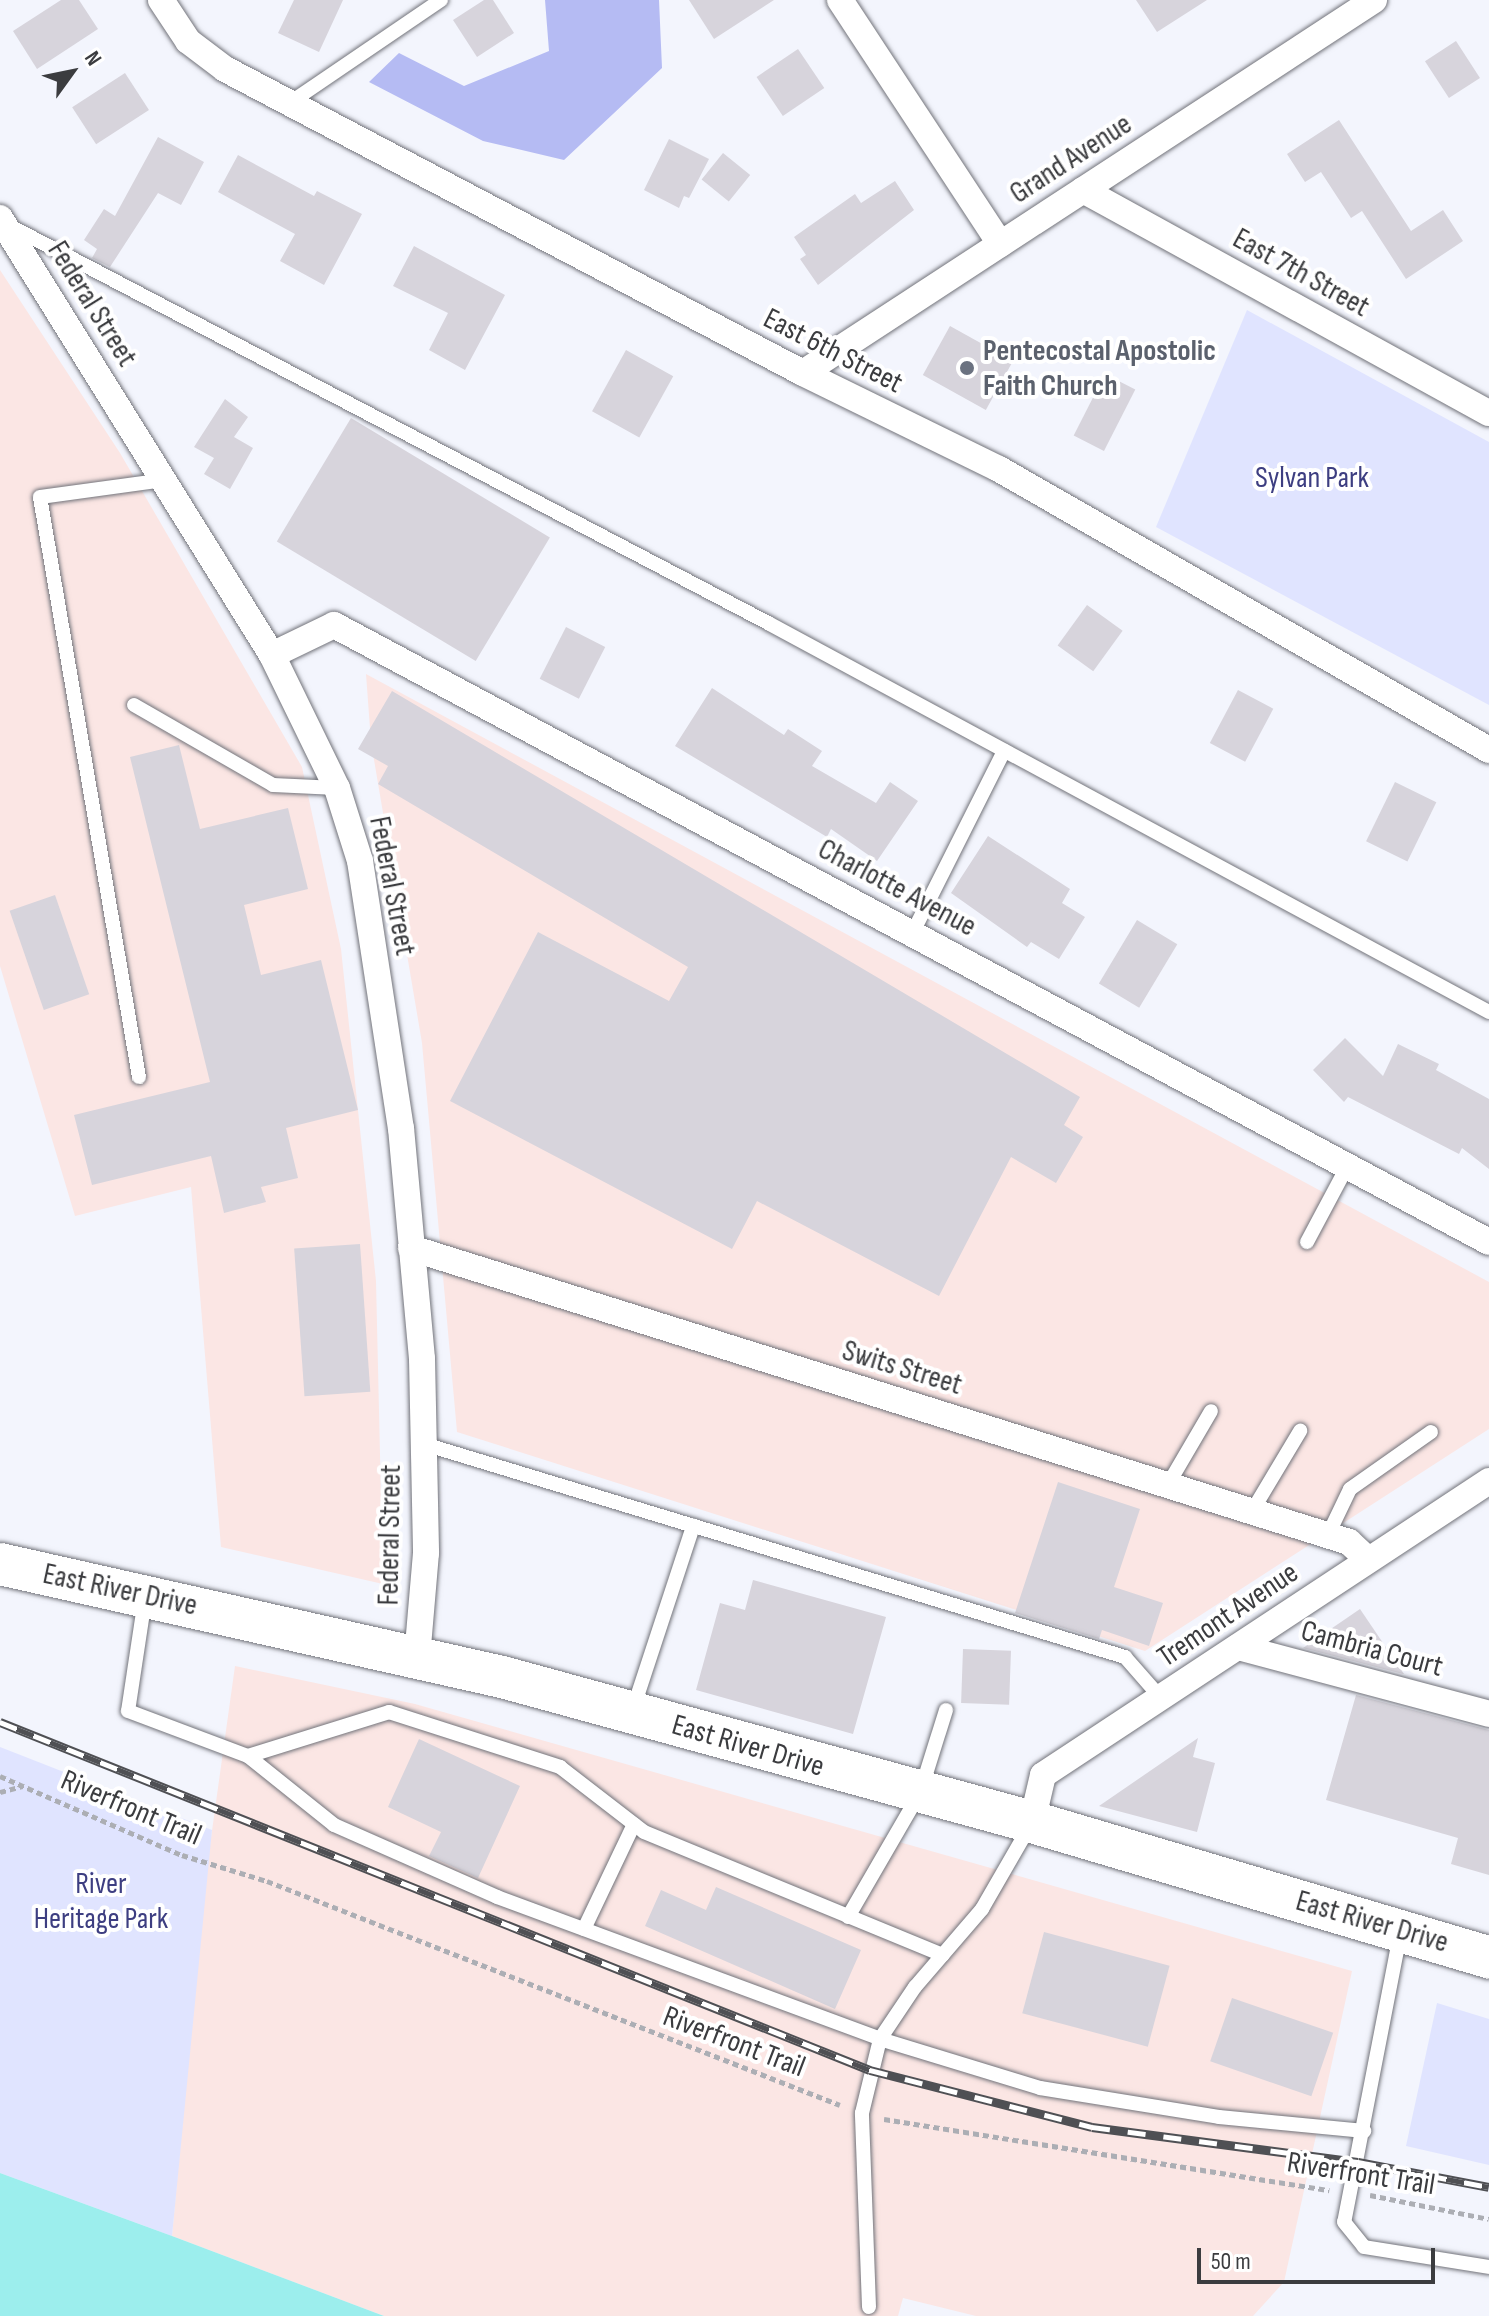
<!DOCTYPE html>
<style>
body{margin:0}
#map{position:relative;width:1489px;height:2316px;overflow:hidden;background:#f3f5fd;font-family:"Sofia Sans Condensed",sans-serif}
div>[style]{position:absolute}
.industrial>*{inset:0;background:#fbe6e4}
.green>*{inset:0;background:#e0e4ff}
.forest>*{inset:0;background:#b5bbf3}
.water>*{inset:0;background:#9ceeed}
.building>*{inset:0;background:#d7d4dc;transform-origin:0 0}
.path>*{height:5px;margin-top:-2.5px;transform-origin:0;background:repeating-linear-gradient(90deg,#acaeb4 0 6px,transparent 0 10px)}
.roads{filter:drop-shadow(0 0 2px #72737a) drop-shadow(0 0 2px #72737a)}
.lane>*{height:14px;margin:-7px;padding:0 7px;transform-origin:7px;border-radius:7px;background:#fff}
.street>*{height:26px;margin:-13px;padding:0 13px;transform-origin:13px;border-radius:13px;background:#fff}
.primary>*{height:42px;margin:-21px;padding:0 21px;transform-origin:21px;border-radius:21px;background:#fff}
.rail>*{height:9px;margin-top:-4.5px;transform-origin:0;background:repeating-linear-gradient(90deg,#fff 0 18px,#4f5054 0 36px);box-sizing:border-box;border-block:2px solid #4f5054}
.dots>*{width:22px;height:22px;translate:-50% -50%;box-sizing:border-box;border:4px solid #fff;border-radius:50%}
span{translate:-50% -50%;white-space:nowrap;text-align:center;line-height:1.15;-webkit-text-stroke:8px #fff;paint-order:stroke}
.street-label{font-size:30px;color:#3b3c3f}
.worship-label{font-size:30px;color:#5b616d;font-weight:700}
.left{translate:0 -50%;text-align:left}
.park-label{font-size:30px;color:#3d3e81}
.north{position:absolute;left:32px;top:32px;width:80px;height:80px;-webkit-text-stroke:6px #fff;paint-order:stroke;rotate:57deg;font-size:22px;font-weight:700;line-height:32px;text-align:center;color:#3b3c3f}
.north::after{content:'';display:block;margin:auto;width:28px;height:36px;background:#3b3c3f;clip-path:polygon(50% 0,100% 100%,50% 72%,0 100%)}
.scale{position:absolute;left:1197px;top:2248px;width:238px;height:36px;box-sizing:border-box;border:4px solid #3b3c3f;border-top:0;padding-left:10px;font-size:24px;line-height:28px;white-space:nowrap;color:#3b3c3f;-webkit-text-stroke:6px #fff;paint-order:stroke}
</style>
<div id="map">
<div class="industrial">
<i style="clip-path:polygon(0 270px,120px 453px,302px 767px,341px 949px,376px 1281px,383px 1584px,221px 1547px,191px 1187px,75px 1216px,0 966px)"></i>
<i style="clip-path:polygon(366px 674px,1489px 1282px,1489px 1429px,1145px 1651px,457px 1432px,422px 1043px,371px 742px)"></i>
<i style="clip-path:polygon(235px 1666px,415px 1704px,1352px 1971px,1284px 2282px,1253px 2316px,976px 2316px,903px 2298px,898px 2316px,384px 2316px,172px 2236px,204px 1888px)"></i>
</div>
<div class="green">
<i style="clip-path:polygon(1247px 310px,1489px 442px,1489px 705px,1156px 527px)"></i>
<i style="clip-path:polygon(0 1747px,212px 1830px,172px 2236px,0 2173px)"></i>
<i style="clip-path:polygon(1437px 2003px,1489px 2019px,1489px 2165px,1406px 2146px)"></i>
</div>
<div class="forest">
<i style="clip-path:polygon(545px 0,659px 0,662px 68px,564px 160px,483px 141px,369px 82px,399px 53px,464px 86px,549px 51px)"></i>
</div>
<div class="water">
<i style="clip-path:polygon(0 2173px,172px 2236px,384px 2316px,0 2316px)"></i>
</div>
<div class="building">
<i style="clip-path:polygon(61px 0,79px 0,98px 29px,37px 69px,13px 31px)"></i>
<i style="clip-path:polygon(294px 0,343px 0,319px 52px,278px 33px)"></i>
<i style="clip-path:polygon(484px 0,493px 0,514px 33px,477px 57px,453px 20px)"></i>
<i style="clip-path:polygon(689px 0,774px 0,714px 39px)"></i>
<i style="clip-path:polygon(1136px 0,1207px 0,1157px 32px)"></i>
<i style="left:1456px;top:41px;width:44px;height:37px;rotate:57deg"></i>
<i style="left:798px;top:49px;width:47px;height:50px;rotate:56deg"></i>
<i style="left:125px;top:73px;width:44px;height:63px;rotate:57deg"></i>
<i style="clip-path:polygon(1339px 120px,1411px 231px,1443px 210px,1463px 241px,1406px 279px,1362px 211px,1351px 218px,1321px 172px,1305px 182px,1287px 154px)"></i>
<i style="clip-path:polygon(158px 137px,204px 162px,181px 205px,158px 193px,110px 267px,92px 258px,97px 249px,84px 240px,104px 209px,115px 216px)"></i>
<i style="clip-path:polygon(669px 139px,709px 159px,689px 198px,684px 196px,679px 208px,644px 190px)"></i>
<i style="left:723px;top:153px;width:35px;height:34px;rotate:39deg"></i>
<i style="clip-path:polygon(238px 155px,314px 196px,317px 191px,362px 214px,324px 285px,280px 261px,295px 234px,218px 192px)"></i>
<i style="clip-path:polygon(895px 181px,914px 210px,818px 285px,800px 259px,806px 255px,794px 237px,855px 194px,861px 203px)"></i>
<i style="clip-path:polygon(414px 246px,505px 295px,465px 370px,429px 350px,448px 313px,393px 286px)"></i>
<i style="left:950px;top:326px;width:72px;height:56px;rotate:29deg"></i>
<i style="left:626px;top:350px;width:54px;height:70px;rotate:29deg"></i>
<i style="left:1105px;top:374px;width:34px;height:69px;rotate:27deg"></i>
<i style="clip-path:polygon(225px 399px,248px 417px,234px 437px,253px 448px,230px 489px,204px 474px,214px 458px,194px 447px)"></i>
<i style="left:351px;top:418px;width:232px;height:144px;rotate:31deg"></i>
<i style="left:1087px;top:605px;width:44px;height:50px;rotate:36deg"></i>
<i style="left:566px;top:627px;width:44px;height:58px;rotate:27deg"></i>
<i style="clip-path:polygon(712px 688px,784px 735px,788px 729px,822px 751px,812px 766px,876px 803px,890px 782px,918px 801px,877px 861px,831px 829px,827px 837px,675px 746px)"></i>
<i style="left:1238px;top:690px;width:40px;height:60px;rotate:28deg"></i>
<i style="clip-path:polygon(392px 691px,1080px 1097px,1064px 1125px,1083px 1137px,1056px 1183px,1011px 1157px,939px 1296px,757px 1201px,732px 1249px,450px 1101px,538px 932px,669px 1001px,688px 967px,378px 784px,388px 766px,358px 749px)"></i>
<i style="clip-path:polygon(179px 745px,200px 829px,288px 808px,308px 889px,244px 905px,261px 975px,321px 960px,358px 1110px,286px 1128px,298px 1178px,261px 1187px,266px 1202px,224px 1213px,211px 1156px,92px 1185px,74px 1115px,210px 1082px,130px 757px)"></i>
<i style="left:1395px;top:782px;width:46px;height:66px;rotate:26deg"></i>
<i style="clip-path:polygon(988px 836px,1070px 889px,1062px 903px,1085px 917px,1059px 959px,1031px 942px,1027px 947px,951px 893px)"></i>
<i style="left:55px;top:895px;width:105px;height:48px;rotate:71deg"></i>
<i style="left:1137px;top:920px;width:47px;height:74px;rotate:31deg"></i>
<i style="clip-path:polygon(1345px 1038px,1383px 1076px,1398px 1044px,1439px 1064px,1436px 1070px,1489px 1099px,1489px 1169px,1462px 1148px,1459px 1154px,1348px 1097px,1344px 1102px,1313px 1070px)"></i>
<i style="left:360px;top:1244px;width:148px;height:66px;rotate:86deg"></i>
<i style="clip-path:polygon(1058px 1482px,1140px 1509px,1114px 1587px,1163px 1603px,1149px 1646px,1102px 1630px,1099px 1639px,1015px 1613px)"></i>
<i style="clip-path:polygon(753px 1580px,886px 1617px,853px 1734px,696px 1690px,720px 1603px,745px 1610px)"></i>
<i style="clip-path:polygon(1360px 1609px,1404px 1674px,1403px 1674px,1303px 1648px)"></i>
<i style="left:963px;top:1649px;width:48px;height:54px;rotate:2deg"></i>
<i style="clip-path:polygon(1356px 1695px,1489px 1730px,1489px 1875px,1451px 1864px,1458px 1838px,1326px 1800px)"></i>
<i style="clip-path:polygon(1198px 1738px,1193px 1757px,1215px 1763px,1197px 1832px,1099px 1806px)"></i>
<i style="clip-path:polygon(419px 1739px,520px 1786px,478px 1878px,429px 1856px,441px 1832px,388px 1807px)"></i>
<i style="clip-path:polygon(716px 1887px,861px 1950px,835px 2009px,645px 1926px,661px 1890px,706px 1910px)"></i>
<i style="left:1044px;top:1932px;width:130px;height:84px;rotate:15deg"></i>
<i style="left:1232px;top:1998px;width:107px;height:67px;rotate:19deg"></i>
</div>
<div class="path">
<i style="left:0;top:1776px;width:198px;rotate:23.5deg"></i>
<i style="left:182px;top:1855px;width:89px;rotate:17deg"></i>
<i style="left:267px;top:1881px;width:615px;rotate:21.35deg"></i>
<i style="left:0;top:1792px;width:23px;rotate:-15deg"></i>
<i style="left:884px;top:2119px;width:451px;rotate:9.1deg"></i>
<i style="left:1370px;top:2195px;width:121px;rotate:11.4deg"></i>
</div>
<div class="roads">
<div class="lane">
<i style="left:288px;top:104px;width:185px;rotate:-34.2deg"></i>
<i style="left:10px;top:226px;width:856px;rotate:27.64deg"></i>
<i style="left:768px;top:623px;width:819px;rotate:28.35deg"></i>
<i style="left:134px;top:705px;width:160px;rotate:29.9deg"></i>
<i style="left:273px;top:785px;width:64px;rotate:2.7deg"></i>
<i style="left:913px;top:932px;width:203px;rotate:-63.3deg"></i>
<i style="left:139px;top:1077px;width:588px;rotate:-99.69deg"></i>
<i style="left:40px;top:497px;width:125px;rotate:-7.8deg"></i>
<i style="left:1307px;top:1242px;width:87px;rotate:-62deg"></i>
<i style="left:424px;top:1444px;width:733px;rotate:16.9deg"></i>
<i style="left:1125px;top:1657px;width:55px;rotate:48.7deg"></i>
<i style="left:1166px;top:1488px;width:89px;rotate:-59.7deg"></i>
<i style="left:1251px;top:1513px;width:96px;rotate:-59.1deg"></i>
<i style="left:1328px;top:1535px;width:51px;rotate:-64.4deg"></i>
<i style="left:1350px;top:1489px;width:99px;rotate:-35.1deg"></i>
<i style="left:145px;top:1599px;width:113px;rotate:98.6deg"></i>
<i style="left:128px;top:1711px;width:128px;rotate:20.6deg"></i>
<i style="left:248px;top:1756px;width:110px;rotate:38.7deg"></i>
<i style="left:334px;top:1825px;width:178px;rotate:23.8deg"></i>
<i style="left:497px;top:1897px;width:408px;rotate:20.3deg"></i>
<i style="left:880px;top:2039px;width:167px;rotate:17deg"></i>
<i style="left:1040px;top:2088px;width:181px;rotate:9.2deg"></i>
<i style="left:1219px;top:2117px;width:146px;rotate:5.5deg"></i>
<i style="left:633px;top:1709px;width:193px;rotate:-71.8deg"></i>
<i style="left:248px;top:1756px;width:148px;rotate:-17.3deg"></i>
<i style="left:389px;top:1712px;width:180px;rotate:17.8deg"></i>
<i style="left:560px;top:1767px;width:106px;rotate:37.7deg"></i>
<i style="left:644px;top:1832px;width:323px;rotate:22.4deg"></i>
<i style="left:848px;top:1917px;width:143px;rotate:-59.9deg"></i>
<i style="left:920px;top:1793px;width:87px;rotate:-72.6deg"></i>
<i style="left:584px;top:1929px;width:116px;rotate:-64.5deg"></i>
<i style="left:1400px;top:1935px;width:292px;rotate:101deg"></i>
<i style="left:1344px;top:2222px;width:32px;rotate:51deg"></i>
<i style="left:1364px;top:2247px;width:127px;rotate:9.1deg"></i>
<i style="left:869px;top:2307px;width:194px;rotate:-92.1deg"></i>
<i style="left:862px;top:2113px;width:76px;rotate:-76.3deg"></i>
<i style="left:880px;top:2039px;width:63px;rotate:-56.1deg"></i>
<i style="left:915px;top:1987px;width:103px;rotate:-49.3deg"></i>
<i style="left:982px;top:1909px;width:96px;rotate:-60deg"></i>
</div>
<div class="street">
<i style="left:161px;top:0;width:49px;rotate:56.6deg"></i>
<i style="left:188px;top:41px;width:46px;rotate:37.1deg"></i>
<i style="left:225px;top:69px;width:653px;rotate:27.74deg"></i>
<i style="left:803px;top:373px;width:218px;rotate:26.1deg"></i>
<i style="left:999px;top:469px;width:565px;rotate:29.83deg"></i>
<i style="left:840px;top:0;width:292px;rotate:56.7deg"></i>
<i style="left:1083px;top:190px;width:463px;rotate:28.8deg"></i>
<i style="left:0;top:218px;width:515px;rotate:58.1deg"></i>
<i style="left:272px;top:655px;width:148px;rotate:64deg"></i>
<i style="left:337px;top:788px;width:77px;rotate:72.5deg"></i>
<i style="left:360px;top:861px;width:270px;rotate:81.3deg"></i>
<i style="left:401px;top:1128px;width:232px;rotate:84.8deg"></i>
<i style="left:422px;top:1359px;width:194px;rotate:88.8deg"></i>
<i style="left:426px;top:1553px;width:104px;rotate:94.9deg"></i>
<i style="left:803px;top:373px;width:682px;rotate:-33.15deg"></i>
<i style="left:272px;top:655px;width:69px;rotate:-25.8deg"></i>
<i style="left:334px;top:625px;width:1309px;rotate:28.11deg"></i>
<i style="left:411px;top:1248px;width:983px;rotate:17.4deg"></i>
<i style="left:1349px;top:1542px;width:26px;rotate:43deg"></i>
<i style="left:1238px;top:1647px;width:260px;rotate:14.9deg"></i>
<i style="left:1032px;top:1822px;width:48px;rotate:-76.8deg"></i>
<i style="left:1043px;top:1775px;width:534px;rotate:-33.39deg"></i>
</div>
<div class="primary">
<i style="left:0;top:1564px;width:515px;rotate:12.69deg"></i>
<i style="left:502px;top:1677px;width:549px;rotate:15.3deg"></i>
<i style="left:1032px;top:1822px;width:477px;rotate:16.5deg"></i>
</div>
</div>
<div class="rail">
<i style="left:0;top:1722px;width:937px;rotate:21.8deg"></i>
<i style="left:870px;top:2070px;width:229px;rotate:14.4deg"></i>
<i style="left:1092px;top:2127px;width:268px;rotate:7.5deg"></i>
<i style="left:1358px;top:2162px;width:133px;rotate:10.8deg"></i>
</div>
<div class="dots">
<i style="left:967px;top:368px;background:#6b7280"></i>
</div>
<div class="street-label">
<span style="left:1071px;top:159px;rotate:-33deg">Grand Avenue</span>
<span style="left:1301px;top:273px;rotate:29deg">East 7th Street</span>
<span style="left:92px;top:304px;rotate:58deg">Federal Street</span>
<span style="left:833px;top:351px;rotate:27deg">East 6th Street</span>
<span style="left:392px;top:886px;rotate:79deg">Federal Street</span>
<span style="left:897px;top:888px;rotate:28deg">Charlotte Avenue</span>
<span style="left:902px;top:1368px;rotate:17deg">Swits Street</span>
<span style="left:390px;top:1535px;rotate:-89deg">Federal Street</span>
<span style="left:120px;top:1590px;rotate:12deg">East River Drive</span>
<span style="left:1228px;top:1615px;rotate:-34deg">Tremont Avenue</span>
<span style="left:1372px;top:1649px;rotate:15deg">Cambria Court</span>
<span style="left:748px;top:1746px;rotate:16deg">East River Drive</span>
<span style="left:131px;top:1808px;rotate:23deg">Riverfront Trail</span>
<span style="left:1372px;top:1922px;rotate:16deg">East River Drive</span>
<span style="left:734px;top:2042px;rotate:21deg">Riverfront Trail</span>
<span style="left:1361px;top:2174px;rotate:9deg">Riverfront Trail</span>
</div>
<div class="worship-label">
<span class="left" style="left:983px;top:368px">Pentecostal Apostolic<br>Faith Church</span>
</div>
<div class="park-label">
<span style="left:1312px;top:478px">Sylvan Park</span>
<span style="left:101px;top:1901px">River<br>Heritage Park</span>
</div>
<div class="north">N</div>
<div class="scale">50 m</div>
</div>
